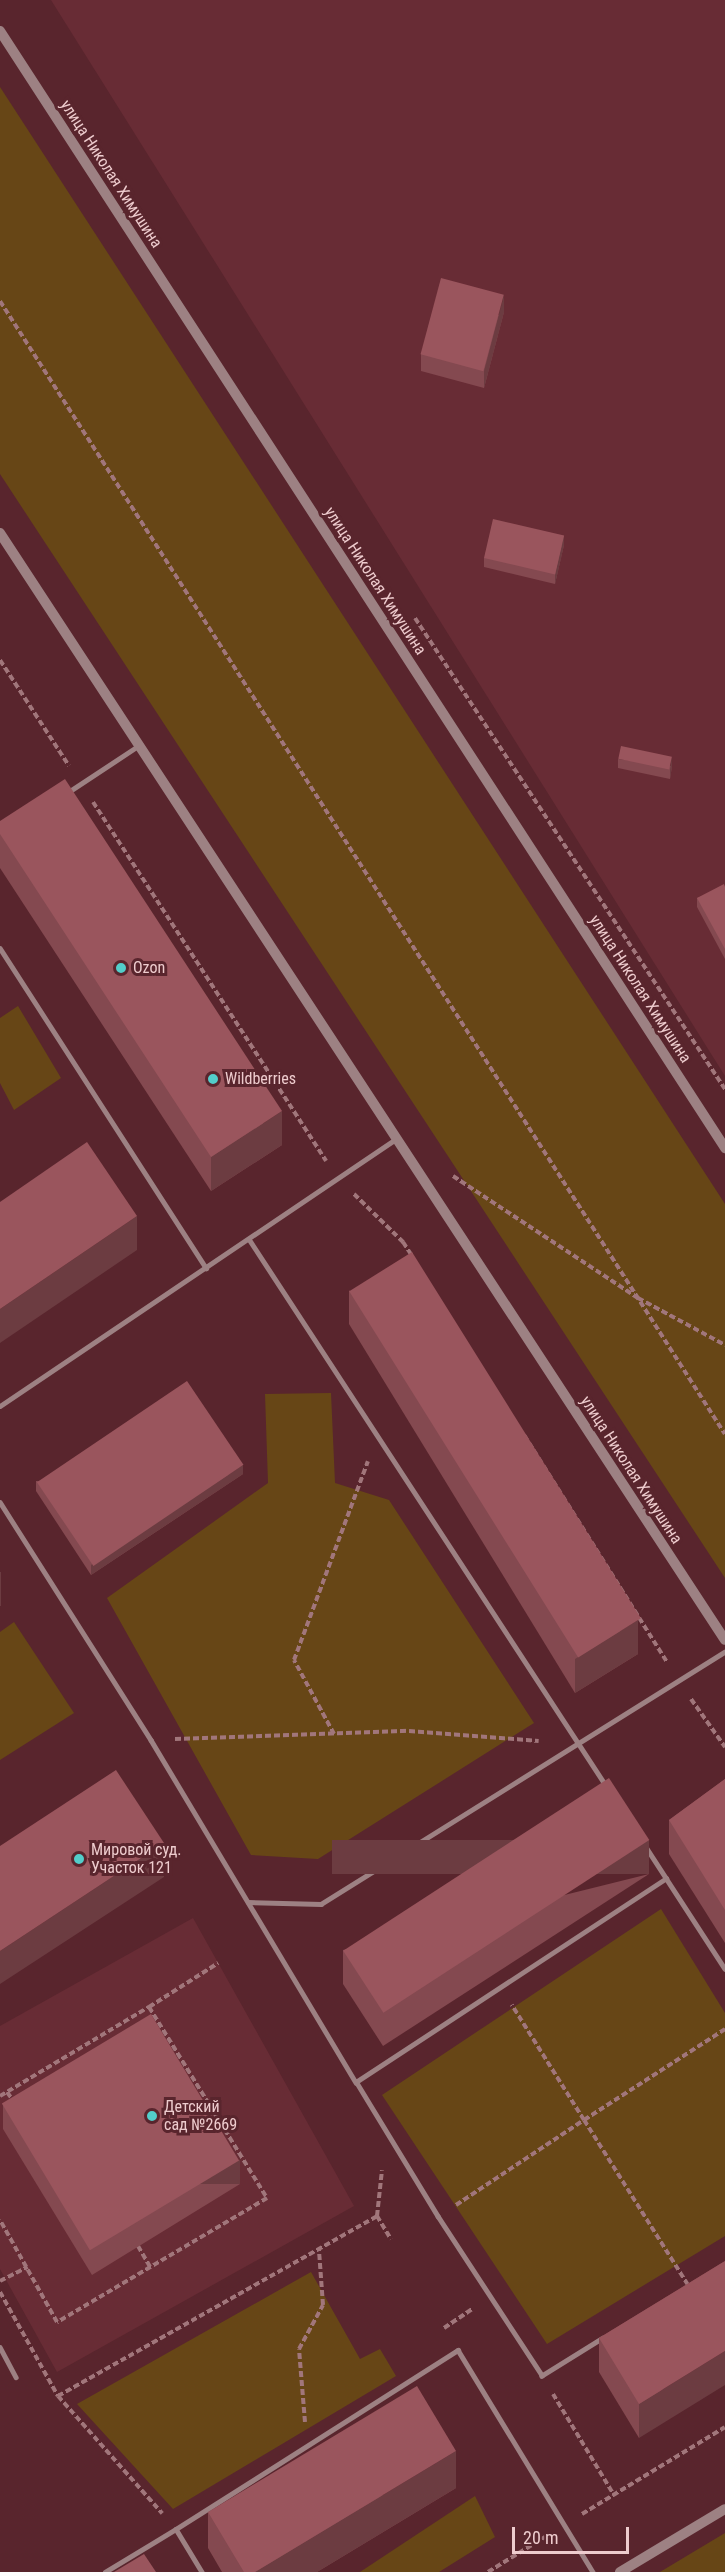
<!DOCTYPE html>
<meta charset="utf-8">
<style>
body{margin:0}
#map{position:relative;width:725px;height:2572px;overflow:hidden;background:#59252d;font-family:"Roboto Condensed",sans-serif}
div>[style]{position:absolute}
.built>*{inset:0;background:#682c35}
.green>*{inset:0;background:#674616}
.path>*{height:4px;margin-top:-2px;transform-origin:0;background:repeating-linear-gradient(90deg,#a1767b 0 6px,transparent 0 9px)}
.service>*{height:4.5px;margin:-2.25px;padding:0 2.25px;transform-origin:2.25px;border-radius:2.25px;background:#9d8183}
.tertiary>*{height:10px;margin:-5px;padding:0 5px;transform-origin:5px;border-radius:5px;background:#9d8183}
.wall>*{inset:0;background:#844950}
.shaded-wall>*{inset:0;background:#6c3c41;transform-origin:0 0}
.building>*{inset:0;background:#9a555d;transform-origin:0 0}
.dots>*{width:16px;height:16px;translate:-50% -50%;box-sizing:border-box;border:3px solid #59252d;border-radius:50%}
span{translate:-50% -50%;white-space:nowrap;text-align:center;line-height:1.15;-webkit-text-stroke:6px #59252d;paint-order:stroke}
.street-label{font-size:16px;color:#eeccce}
.poi-label{font-size:16px;color:#eeccce}
.left{translate:0 -50%;text-align:left}
.scale{position:absolute;left:512px;top:2527px;width:117px;height:27px;box-sizing:border-box;border:3px solid #eeccce;border-top:0;padding-left:8px;font-size:18px;line-height:21px;white-space:nowrap;color:#eeccce;-webkit-text-stroke:4px #59252d;paint-order:stroke}
</style>
<div id="map">
<div class="built">
<i style="clip-path:polygon(51px 0,725px 0,725px 1076px)"></i>
<i style="clip-path:polygon(193px 1918px,354px 2206px,57px 2372px,0 2269px,0 2026px)"></i>
</div>
<div class="green">
<i style="clip-path:polygon(0 87px,725px 1204px,725px 1578px,0 474px)"></i>
<i style="clip-path:polygon(18px 1006px,61px 1078px,14px 1110px,0 1083px,0 1018px)"></i>
<i style="clip-path:polygon(331px 1393px,335px 1483px,389px 1500px,534px 1723px,318px 1859px,251px 1855px,107px 1598px,268px 1483px,265px 1394px)"></i>
<i style="clip-path:polygon(14px 1622px,74px 1713px,0 1760px,0 1632px)"></i>
<i style="clip-path:polygon(661px 1909px,725px 2013px,725px 2236px,547px 2344px,382px 2095px)"></i>
<i style="clip-path:polygon(311px 2272px,360px 2359px,380px 2349px,396px 2376px,173px 2509px,77px 2404px)"></i>
<i style="clip-path:polygon(475px 2496px,495px 2537px,439px 2572px,360px 2572px)"></i>
<i style="clip-path:polygon(725px 2533px,725px 2572px,660px 2572px)"></i>
</div>
<div class="path">
<i style="left:0;top:301px;width:1345px;rotate:57.39deg"></i>
<i style="left:415px;top:618px;width:564px;rotate:56.65deg"></i>
<i style="left:0;top:660px;width:126px;rotate:56.9deg"></i>
<i style="left:93px;top:802px;width:428px;rotate:57deg"></i>
<i style="left:453px;top:1176px;width:222px;rotate:33.4deg"></i>
<i style="left:638px;top:1298px;width:99px;rotate:28.4deg"></i>
<i style="left:354px;top:1194px;width:69px;rotate:44.4deg"></i>
<i style="left:403px;top:1242px;width:17px;rotate:57deg"></i>
<i style="left:524px;top:1435px;width:268px;rotate:57.8deg"></i>
<i style="left:691px;top:1699px;width:59px;rotate:54.7deg"></i>
<i style="left:334px;top:1734px;width:84px;rotate:-118.4deg"></i>
<i style="left:294px;top:1660px;width:212px;rotate:-69.6deg"></i>
<i style="left:175px;top:1739px;width:234px;rotate:-2deg"></i>
<i style="left:409px;top:1731px;width:130px;rotate:4.4deg"></i>
<i style="left:149px;top:2007px;width:82px;rotate:-32.5deg"></i>
<i style="left:7px;top:2092px;width:14px;rotate:54deg"></i>
<i style="left:0;top:2096px;width:174px;rotate:-30.9deg"></i>
<i style="left:149px;top:2007px;width:225px;rotate:58.3deg"></i>
<i style="left:267px;top:2198px;width:244px;rotate:149.4deg"></i>
<i style="left:57px;top:2322px;width:117px;rotate:-119.2deg"></i>
<i style="left:456px;top:2205px;width:154px;rotate:-33.6deg"></i>
<i style="left:584px;top:2120px;width:136px;rotate:-122.1deg"></i>
<i style="left:377px;top:2216px;width:27px;rotate:59deg"></i>
<i style="left:138px;top:2246px;width:24px;rotate:60deg"></i>
<i style="left:0;top:2281px;width:31px;rotate:-27deg"></i>
<i style="left:688px;top:2285px;width:195px;rotate:-122.2deg"></i>
<i style="left:584px;top:2120px;width:168px;rotate:-32.8deg"></i>
<i style="left:0;top:2292px;width:119px;rotate:60.9deg"></i>
<i style="left:58px;top:2396px;width:157px;rotate:48.4deg"></i>
<i style="left:444px;top:2328px;width:34px;rotate:-34deg"></i>
<i style="left:553px;top:2394px;width:118px;rotate:58.9deg"></i>
<i style="left:58px;top:2396px;width:366px;rotate:-29.4deg"></i>
<i style="left:377px;top:2216px;width:46px;rotate:-83.8deg"></i>
<i style="left:305px;top:2422px;width:73px;rotate:-94.7deg"></i>
<i style="left:299px;top:2349px;width:50px;rotate:-61.4deg"></i>
<i style="left:323px;top:2305px;width:55px;rotate:-94.2deg"></i>
<i style="left:582px;top:2514px;width:167px;rotate:-31.3deg"></i>
<i style="left:488px;top:2572px;width:67px;rotate:-31.6deg"></i>
</div>
<div class="service">
<i style="left:67px;top:793px;width:85px;rotate:-33.5deg"></i>
<i style="left:0;top:948px;width:381px;rotate:57.2deg"></i>
<i style="left:249px;top:1239px;width:651px;rotate:56.85deg"></i>
<i style="left:0;top:1406px;width:478px;rotate:-34deg"></i>
<i style="left:0;top:1502px;width:282px;rotate:57.6deg"></i>
<i style="left:151px;top:1740px;width:399px;rotate:59.1deg"></i>
<i style="left:646px;top:1847px;width:37px;rotate:57deg"></i>
<i style="left:248px;top:1902px;width:73px;rotate:1.6deg"></i>
<i style="left:321px;top:1904px;width:476px;rotate:-32deg"></i>
<i style="left:603px;top:2338px;width:72px;rotate:148.1deg"></i>
<i style="left:542px;top:2376px;width:190px;rotate:-123.2deg"></i>
<i style="left:438px;top:2217px;width:158px;rotate:-121.3deg"></i>
<i style="left:356px;top:2082px;width:371px;rotate:-33.3deg"></i>
<i style="left:666px;top:1878px;width:108px;rotate:57deg"></i>
<i style="left:0;top:2347px;width:34px;rotate:62deg"></i>
<i style="left:176px;top:2529px;width:334px;rotate:-32.4deg"></i>
<i style="left:458px;top:2350px;width:260px;rotate:58.7deg"></i>
<i style="left:105px;top:2572px;width:83px;rotate:-31.2deg"></i>
<i style="left:176px;top:2529px;width:50px;rotate:58.8deg"></i>
</div>
<div class="tertiary">
<i style="left:0;top:31px;width:1332px;rotate:57.01deg"></i>
<i style="left:0;top:533px;width:1323px;rotate:56.78deg"></i>
<i style="left:620px;top:2572px;width:122px;rotate:-31deg"></i>
</div>
<div class="wall">
<i style="clip-path:polygon(504px 312px,484px 388px,421px 371px,421px 354px)"></i>
<i style="clip-path:polygon(564px 545px,555px 584px,484px 567px,484px 558px)"></i>
<i style="clip-path:polygon(618px 759px,672px 766px,670px 779px,618px 768px)"></i>
<i style="clip-path:polygon(0 821px,282px 1145px,211px 1191px,0 868px)"></i>
<i style="clip-path:polygon(725px 887px,725px 959px,697px 907px,697px 898px)"></i>
<i style="clip-path:polygon(349px 1290px,638px 1654px,575px 1693px,349px 1324px)"></i>
<i style="clip-path:polygon(243px 1474px,91px 1575px,36px 1491px,36px 1481px)"></i>
<i style="clip-path:polygon(725px 1779px,725px 1943px,669px 1854px,669px 1820px)"></i>
<i style="clip-path:polygon(649px 1874px,383px 2046px,343px 1984px,343px 1950px)"></i>
<i style="clip-path:polygon(3px 2105px,240px 2184px,92px 2275px,3px 2129px)"></i>
<i style="clip-path:polygon(725px 2261px,639px 2438px,599px 2372px,599px 2338px)"></i>
<i style="clip-path:polygon(456px 2488px,317px 2572px,222px 2572px,208px 2548px,208px 2512px)"></i>
</div>
<div class="shaded-wall">
<i style="clip-path:polygon(504px 295px,504px 312px,484px 388px,484px 371px)"></i>
<i style="clip-path:polygon(564px 535px,564px 545px,555px 584px,555px 574px)"></i>
<i style="clip-path:polygon(672px 757px,672px 766px,670px 779px,670px 770px)"></i>
<i style="clip-path:polygon(282px 1111px,282px 1145px,211px 1191px,211px 1157px)"></i>
<i style="clip-path:polygon(137px 1216px,137px 1250px,0 1343px,0 1309px)"></i>
<i style="clip-path:polygon(243px 1465px,243px 1474px,91px 1575px,91px 1565px)"></i>
<i style="left:1px;top:1572px;width:34px;height:1px;rotate:90deg"></i>
<i style="clip-path:polygon(638px 1620px,638px 1654px,575px 1693px,575px 1659px)"></i>
<i style="left:649px;top:1840px;width:34px;height:317px;rotate:90deg"></i>
<i style="clip-path:polygon(164px 1843px,164px 1877px,0 1984px,0 1951px)"></i>
<i style="left:240px;top:2160px;width:24px;height:174px;rotate:90deg"></i>
<i style="clip-path:polygon(725px 2351px,725px 2385px,639px 2438px,639px 2404px)"></i>
<i style="clip-path:polygon(456px 2451px,456px 2488px,317px 2572px,255px 2572px)"></i>
</div>
<div class="building">
<i style="left:441px;top:278px;width:65px;height:79px;rotate:15deg"></i>
<i style="left:493px;top:519px;width:73px;height:40px;rotate:13deg"></i>
<i style="left:621px;top:746px;width:52px;height:13px;rotate:12deg"></i>
<i style="clip-path:polygon(65px 779px,282px 1111px,211px 1157px,0 834px,0 821px)"></i>
<i style="clip-path:polygon(724px 884px,725px 887px,725px 949px,697px 898px)"></i>
<i style="clip-path:polygon(87px 1142px,137px 1216px,0 1309px,0 1202px)"></i>
<i style="left:412px;top:1252px;width:432px;height:74px;rotate:58deg"></i>
<i style="left:187px;top:1381px;width:101px;height:181px;rotate:56deg"></i>
<i style="clip-path:polygon(116px 1770px,164px 1843px,0 1951px,0 1846px)"></i>
<i style="left:609px;top:1778px;width:74px;height:317px;rotate:57deg"></i>
<i style="clip-path:polygon(725px 1779px,725px 1910px,669px 1820px)"></i>
<i style="left:151px;top:2014px;width:171px;height:174px;rotate:59deg"></i>
<i style="clip-path:polygon(725px 2261px,725px 2351px,639px 2404px,599px 2338px)"></i>
<i style="clip-path:polygon(417px 2386px,456px 2451px,255px 2572px,244px 2572px,208px 2512px)"></i>
<i style="clip-path:polygon(144px 2554px,156px 2572px,114px 2572px)"></i>
</div>
<div class="dots">
<i style="left:121px;top:968px;background:#53cdca"></i>
<i style="left:213px;top:1079px;background:#53cdca"></i>
<i style="left:79px;top:1859px;background:#53cdca"></i>
<i style="left:152px;top:2116px;background:#53cdca"></i>
</div>
<div class="street-label">
<span style="left:111px;top:174px;rotate:57deg">улица Николая Химушина</span>
<span style="left:375px;top:581px;rotate:57deg">улица Николая Химушина</span>
<span style="left:640px;top:989px;rotate:57deg">улица Николая Химушина</span>
<span style="left:631px;top:1470px;rotate:57deg">улица Николая Химушина</span>
</div>
<div class="poi-label">
<span class="left" style="left:133px;top:968px">Ozon</span>
<span class="left" style="left:225px;top:1079px">Wildberries</span>
<span class="left" style="left:91px;top:1859px">Мировой суд.<br>Участок 121</span>
<span class="left" style="left:164px;top:2116px">Детский<br>сад №2669</span>
</div>
<div class="scale">20 m</div>
</div>
